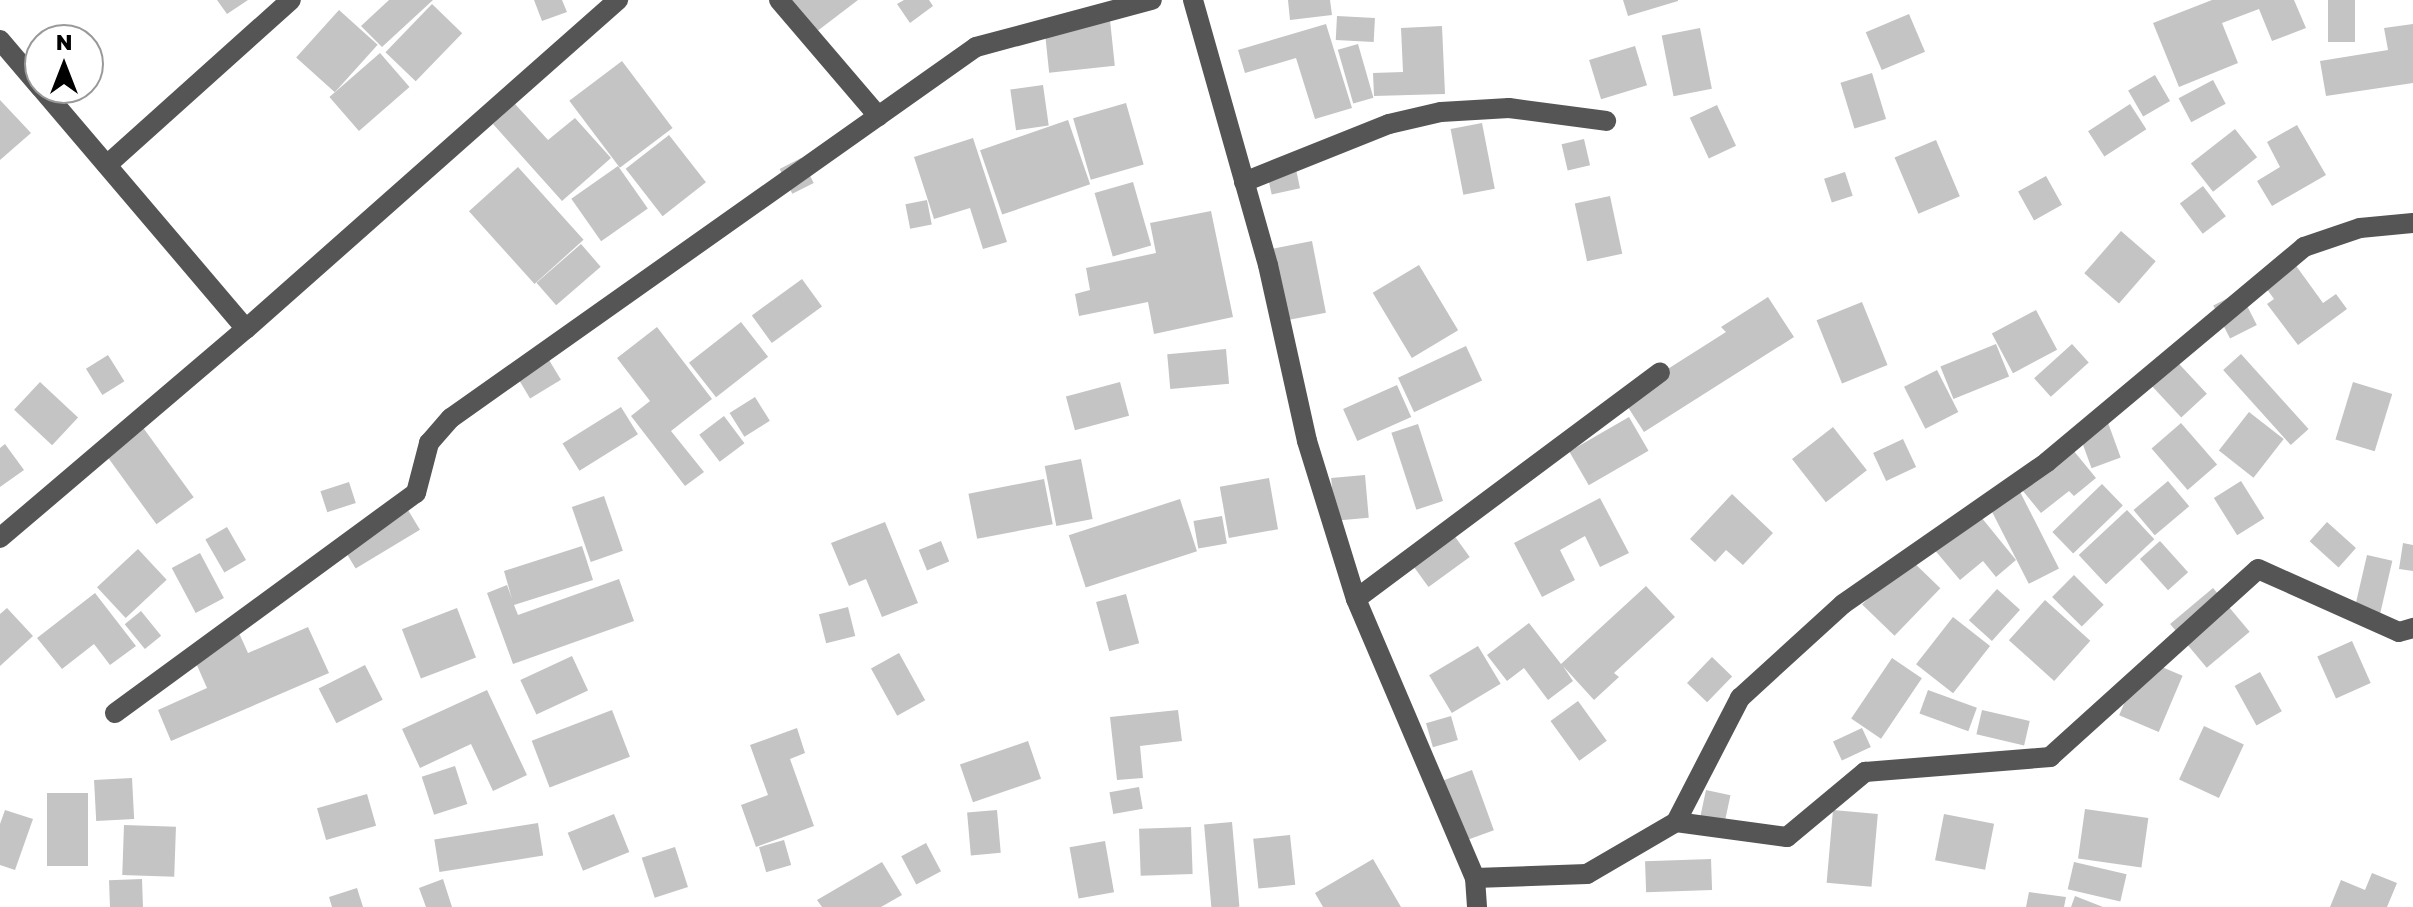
<!DOCTYPE html>
<style>
body{margin:0}
#map{position:relative;width:2413px;height:907px;overflow:hidden;background:#fff;font-family:"Golos Text",sans-serif}
div>[style]{position:absolute}
.building>*{inset:0;background:#c4c4c4;transform-origin:0 0}
.minor>*{height:20px;margin:-10px;padding:0 10px;transform-origin:10px;border-radius:10px;background:#555}
span{translate:-50% -50%;white-space:nowrap;text-align:center;line-height:1.15;-webkit-text-stroke:8px #fff;paint-order:stroke}
.north{position:absolute;left:24px;top:24px;width:80px;height:80px;box-sizing:border-box;background:#fff;border:2px solid #999;border-radius:50%;rotate:0deg;font-size:22px;font-weight:700;line-height:32px;text-align:center;color:#000}
.north::after{content:'';display:block;margin:auto;width:28px;height:36px;background:#000;clip-path:polygon(50% 0,100% 100%,50% 72%,0 100%)}
</style>
<div id="map">
<div class="building">
<i style="clip-path:polygon(217px 0,248px 0,227px 14px)"></i>
<i style="clip-path:polygon(389px 0,433px 0,382px 47px,361px 26px)"></i>
<i style="clip-path:polygon(534px 0,562px 0,567px 12px,542px 21px)"></i>
<i style="clip-path:polygon(791px 0,858px 0,816px 32px)"></i>
<i style="clip-path:polygon(904px 0,929px 0,933px 6px,910px 23px,897px 4px)"></i>
<i style="clip-path:polygon(1288px 0,1330px 0,1332px 15px,1290px 20px)"></i>
<i style="clip-path:polygon(1623px 0,1678px 0,1678px 1px,1628px 16px)"></i>
<i style="clip-path:polygon(2212px 0,2294px 0,2306px 28px,2272px 41px,2259px 9px,2222px 23px,2238px 63px,2179px 87px,2153px 23px)"></i>
<i style="left:2328px;top:0;width:27px;height:42px"></i>
<i style="left:432px;top:4px;width:42px;height:67px;rotate:44deg"></i>
<i style="left:339px;top:10px;width:52px;height:64px;rotate:42deg"></i>
<i style="left:1909px;top:14px;width:41px;height:47px;rotate:67deg"></i>
<i style="left:1337px;top:16px;width:38px;height:24px;rotate:3deg"></i>
<i style="left:1110px;top:20px;width:46px;height:66px;rotate:84deg"></i>
<i style="clip-path:polygon(1326px 24px,1352px 108px,1315px 119px,1296px 58px,1245px 73px,1238px 50px)"></i>
<i style="clip-path:polygon(2413px 24px,2413px 83px,2326px 96px,2320px 61px,2388px 50px,2384px 28px)"></i>
<i style="clip-path:polygon(1442px 26px,1445px 94px,1374px 96px,1373px 73px,1403px 72px,1401px 28px)"></i>
<i style="left:1700px;top:28px;width:62px;height:39px;rotate:79deg"></i>
<i style="left:1358px;top:44px;width:56px;height:21px;rotate:74deg"></i>
<i style="left:1635px;top:46px;width:41px;height:48px;rotate:73deg"></i>
<i style="left:380px;top:53px;width:45px;height:67px;rotate:49deg"></i>
<i style="left:622px;top:61px;width:84px;height:66px;rotate:53deg"></i>
<i style="left:1872px;top:73px;width:48px;height:33px;rotate:73deg"></i>
<i style="left:2155px;top:75px;width:30px;height:31px;rotate:60deg"></i>
<i style="left:2213px;top:80px;width:27px;height:39px;rotate:62deg"></i>
<i style="left:1043px;top:85px;width:41px;height:33px;rotate:82deg"></i>
<i style="clip-path:polygon(0 100px,31px 133px,0 160px)"></i>
<i style="left:1126px;top:103px;width:64px;height:55px;rotate:74deg"></i>
<i style="clip-path:polygon(515px 104px,548px 140px,575px 118px,611px 158px,562px 201px,493px 124px)"></i>
<i style="left:2130px;top:104px;width:30px;height:50px;rotate:57deg"></i>
<i style="left:1717px;top:105px;width:45px;height:30px;rotate:65deg"></i>
<i style="left:1068px;top:120px;width:68px;height:93px;rotate:71deg"></i>
<i style="left:1482px;top:123px;width:67px;height:32px;rotate:79deg"></i>
<i style="clip-path:polygon(2297px 125px,2326px 175px,2272px 206px,2257px 181px,2280px 167px,2267px 142px)"></i>
<i style="left:2235px;top:129px;width:36px;height:56px;rotate:52deg"></i>
<i style="left:669px;top:135px;width:60px;height:55px;rotate:52deg"></i>
<i style="clip-path:polygon(973px 138px,1007px 242px,983px 249px,970px 208px,934px 219px,914px 157px)"></i>
<i style="left:1584px;top:139px;width:27px;height:23px;rotate:77deg"></i>
<i style="left:1936px;top:140px;width:61px;height:45px;rotate:67deg"></i>
<i style="left:801px;top:158px;width:28px;height:24px;rotate:63deg"></i>
<i style="left:1294px;top:160px;width:29px;height:29px;rotate:78deg"></i>
<i style="left:618px;top:166px;width:52px;height:57px;rotate:55deg"></i>
<i style="left:518px;top:167px;width:98px;height:66px;rotate:48deg"></i>
<i style="left:1845px;top:172px;width:25px;height:22px;rotate:72deg"></i>
<i style="left:2046px;top:176px;width:33px;height:32px;rotate:61deg"></i>
<i style="left:1133px;top:182px;width:66px;height:40px;rotate:74deg"></i>
<i style="left:2203px;top:186px;width:38px;height:29px;rotate:53deg"></i>
<i style="left:1610px;top:196px;width:59px;height:36px;rotate:78deg"></i>
<i style="left:927px;top:200px;width:25px;height:22px;rotate:79deg"></i>
<i style="clip-path:polygon(1211px 211px,1233px 317px,1154px 334px,1148px 302px,1079px 316px,1075px 294px,1090px 290px,1086px 268px,1156px 253px,1150px 223px)"></i>
<i style="left:2121px;top:231px;width:46px;height:56px;rotate:41deg"></i>
<i style="left:1312px;top:241px;width:73px;height:48px;rotate:79deg"></i>
<i style="left:581px;top:244px;width:30px;height:59px;rotate:49deg"></i>
<i style="clip-path:polygon(2289px 256px,2323px 303px,2336px 294px,2347px 309px,2298px 345px,2267px 304px,2274px 299px,2259px 278px)"></i>
<i style="left:1419px;top:265px;width:76px;height:54px;rotate:59deg"></i>
<i style="left:802px;top:279px;width:34px;height:62px;rotate:54deg"></i>
<i style="left:2240px;top:292px;width:37px;height:30px;rotate:63deg"></i>
<i style="clip-path:polygon(1768px 297px,1794px 337px,1644px 432px,1622px 398px,1726px 332px,1721px 327px)"></i>
<i style="left:1862px;top:302px;width:68px;height:49px;rotate:68deg"></i>
<i style="left:2036px;top:310px;width:45px;height:50px;rotate:62deg"></i>
<i style="left:741px;top:322px;width:44px;height:66px;rotate:52deg"></i>
<i style="clip-path:polygon(657px 327px,712px 399px,671px 431px,704px 472px,685px 486px,631px 416px,650px 401px,617px 358px)"></i>
<i style="left:1996px;top:344px;width:35px;height:60px;rotate:68deg"></i>
<i style="left:2072px;top:344px;width:25px;height:51px;rotate:48deg"></i>
<i style="left:1466px;top:346px;width:38px;height:75px;rotate:65deg"></i>
<i style="left:1226px;top:349px;width:35px;height:59px;rotate:85deg"></i>
<i style="left:2168px;top:352px;width:57px;height:35px;rotate:47deg"></i>
<i style="left:2241px;top:354px;width:101px;height:24px;rotate:48deg"></i>
<i style="left:108px;top:355px;width:31px;height:26px;rotate:58deg"></i>
<i style="left:546px;top:355px;width:29px;height:36px;rotate:59deg"></i>
<i style="left:1937px;top:370px;width:47px;height:37px;rotate:63deg"></i>
<i style="left:40px;top:382px;width:52px;height:38px;rotate:43deg"></i>
<i style="left:1120px;top:382px;width:35px;height:56px;rotate:75deg"></i>
<i style="left:2353px;top:382px;width:41px;height:60px;rotate:17deg"></i>
<i style="left:1397px;top:385px;width:35px;height:59px;rotate:66deg"></i>
<i style="left:755px;top:397px;width:28px;height:30px;rotate:58deg"></i>
<i style="left:621px;top:407px;width:32px;height:69px;rotate:58deg"></i>
<i style="left:2249px;top:412px;width:44px;height:49px;rotate:38deg"></i>
<i style="left:724px;top:416px;width:34px;height:31px;rotate:53deg"></i>
<i style="left:1629px;top:417px;width:39px;height:69px;rotate:60deg"></i>
<i style="left:2107px;top:420px;width:40px;height:31px;rotate:70deg"></i>
<i style="left:139px;top:422px;width:93px;height:46px;rotate:54deg"></i>
<i style="left:2181px;top:423px;width:55px;height:39px;rotate:49deg"></i>
<i style="left:1418px;top:424px;width:81px;height:28px;rotate:72deg"></i>
<i style="left:1833px;top:427px;width:55px;height:52px;rotate:52deg"></i>
<i style="left:1903px;top:439px;width:31px;height:33px;rotate:65deg"></i>
<i style="clip-path:polygon(2064px 439px,2096px 478px,2074px 496px,2069px 491px,2041px 513px,2014px 480px)"></i>
<i style="clip-path:polygon(5px 444px,24px 470px,0 487px,0 448px)"></i>
<i style="left:1081px;top:459px;width:61px;height:37px;rotate:79deg"></i>
<i style="left:1365px;top:475px;width:43px;height:34px;rotate:85deg"></i>
<i style="left:1269px;top:478px;width:52px;height:50px;rotate:80deg"></i>
<i style="left:1044px;top:479px;width:46px;height:77px;rotate:79deg"></i>
<i style="left:2168px;top:481px;width:33px;height:45px;rotate:50deg"></i>
<i style="left:2241px;top:481px;width:44px;height:32px;rotate:58deg"></i>
<i style="left:349px;top:482px;width:22px;height:30px;rotate:72deg"></i>
<i style="left:2015px;top:482px;width:97px;height:34px;rotate:63deg"></i>
<i style="left:2102px;top:484px;width:30px;height:69px;rotate:46deg"></i>
<i style="clip-path:polygon(1732px 494px,1773px 533px,1743px 565px,1726px 550px,1715px 562px,1690px 539px)"></i>
<i style="left:604px;top:496px;width:58px;height:34px;rotate:71deg"></i>
<i style="clip-path:polygon(1600px 498px,1629px 553px,1600px 567px,1585px 536px,1560px 550px,1575px 580px,1542px 597px,1514px 543px)"></i>
<i style="left:1180px;top:499px;width:55px;height:117px;rotate:72deg"></i>
<i style="left:405px;top:505px;width:29px;height:75px;rotate:59deg"></i>
<i style="left:2127px;top:510px;width:40px;height:66px;rotate:47deg"></i>
<i style="clip-path:polygon(1977px 512px,2016px 560px,1996px 577px,1983px 561px,1960px 580px,1933px 548px)"></i>
<i style="left:1222px;top:516px;width:28px;height:29px;rotate:80deg"></i>
<i style="clip-path:polygon(885px 522px,918px 603px,882px 617px,866px 579px,849px 586px,831px 543px)"></i>
<i style="left:2327px;top:522px;width:39px;height:26px;rotate:42deg"></i>
<i style="left:227px;top:527px;width:38px;height:25px;rotate:60deg"></i>
<i style="left:1448px;top:527px;width:37px;height:51px;rotate:54deg"></i>
<i style="left:941px;top:541px;width:22px;height:24px;rotate:68deg"></i>
<i style="left:2160px;top:541px;width:42px;height:27px;rotate:48deg"></i>
<i style="clip-path:polygon(2403px 543px,2413px 545px,2413px 571px,2399px 569px)"></i>
<i style="clip-path:polygon(582px 546px,593px 580px,514px 605px,518px 615px,619px 579px,634px 621px,513px 664px,487px 593px,507px 585px,512px 599px,504px 571px)"></i>
<i style="left:138px;top:549px;width:42px;height:56px;rotate:47deg"></i>
<i style="left:200px;top:553px;width:51px;height:32px;rotate:62deg"></i>
<i style="left:2367px;top:555px;width:26px;height:57px;rotate:13deg"></i>
<i style="left:1908px;top:557px;width:45px;height:66px;rotate:44deg"></i>
<i style="left:2074px;top:575px;width:42px;height:31px;rotate:45deg"></i>
<i style="clip-path:polygon(1646px 586px,1675px 617px,1614px 673px,1619px 677px,1594px 700px,1563px 666px,1573px 681px,1548px 700px,1524px 668px,1507px 681px,1487px 655px,1529px 623px,1561px 664px)"></i>
<i style="left:2213px;top:588px;width:57px;height:56px;rotate:50deg"></i>
<i style="left:1997px;top:589px;width:31px;height:42px;rotate:42deg"></i>
<i style="clip-path:polygon(95px 593px,136px 646px,110px 665px,94px 644px,62px 669px,37px 638px)"></i>
<i style="left:1126px;top:594px;width:51px;height:31px;rotate:75deg"></i>
<i style="left:2045px;top:600px;width:61px;height:54px;rotate:42deg"></i>
<i style="left:848px;top:607px;width:30px;height:30px;rotate:76deg"></i>
<i style="clip-path:polygon(7px 608px,33px 636px,0 666px,0 614px)"></i>
<i style="left:457px;top:608px;width:53px;height:59px;rotate:69deg"></i>
<i style="left:141px;top:611px;width:32px;height:21px;rotate:51deg"></i>
<i style="left:1953px;top:617px;width:47px;height:60px;rotate:38deg"></i>
<i style="clip-path:polygon(308px 627px,329px 673px,171px 741px,158px 710px,207px 688px,192px 654px,239px 633px,248px 653px)"></i>
<i style="left:2352px;top:641px;width:46px;height:38px;rotate:66deg"></i>
<i style="left:1478px;top:646px;width:44px;height:57px;rotate:59deg"></i>
<i style="left:899px;top:653px;width:54px;height:32px;rotate:61deg"></i>
<i style="left:572px;top:656px;width:38px;height:57px;rotate:65deg"></i>
<i style="left:1712px;top:657px;width:28px;height:36px;rotate:44deg"></i>
<i style="left:1892px;top:658px;width:36px;height:73px;rotate:34deg"></i>
<i style="left:2143px;top:659px;width:43px;height:61px;rotate:23deg"></i>
<i style="left:365px;top:665px;width:39px;height:52px;rotate:63deg"></i>
<i style="left:2260px;top:672px;width:45px;height:29px;rotate:61deg"></i>
<i style="clip-path:polygon(487px 690px,527px 775px,493px 791px,471px 744px,420px 768px,402px 729px)"></i>
<i style="left:1928px;top:690px;width:52px;height:25px;rotate:20deg"></i>
<i style="left:1578px;top:701px;width:49px;height:34px;rotate:54deg"></i>
<i style="left:612px;top:710px;width:50px;height:86px;rotate:69deg"></i>
<i style="clip-path:polygon(1178px 710px,1182px 741px,1140px 746px,1143px 778px,1117px 780px,1110px 717px)"></i>
<i style="left:1982px;top:710px;width:49px;height:25px;rotate:13deg"></i>
<i style="left:1451px;top:716px;width:25px;height:26px;rotate:74deg"></i>
<i style="left:2204px;top:726px;width:44px;height:59px;rotate:25deg"></i>
<i style="clip-path:polygon(797px 728px,805px 753px,790px 759px,814px 826px,756px 847px,741px 805px,768px 795px,750px 745px)"></i>
<i style="left:1862px;top:728px;width:21px;height:32px;rotate:65deg"></i>
<i style="left:1028px;top:741px;width:40px;height:72px;rotate:71deg"></i>
<i style="left:455px;top:766px;width:40px;height:35px;rotate:72deg"></i>
<i style="left:1472px;top:770px;width:64px;height:33px;rotate:70deg"></i>
<i style="left:132px;top:778px;width:41px;height:38px;rotate:87deg"></i>
<i style="left:1139px;top:787px;width:22px;height:30px;rotate:80deg"></i>
<i style="left:1706px;top:790px;width:25px;height:30px;rotate:12deg"></i>
<i style="left:47px;top:793px;width:41px;height:73px"></i>
<i style="left:367px;top:794px;width:33px;height:52px;rotate:74deg"></i>
<i style="left:2085px;top:809px;width:64px;height:50px;rotate:8deg"></i>
<i style="clip-path:polygon(5px 810px,33px 819px,15px 870px,0 865px,0 824px)"></i>
<i style="left:997px;top:810px;width:43px;height:30px;rotate:85deg"></i>
<i style="left:1833px;top:810px;width:45px;height:73px;rotate:5deg"></i>
<i style="left:614px;top:814px;width:41px;height:50px;rotate:68deg"></i>
<i style="left:1944px;top:814px;width:51px;height:47px;rotate:11deg"></i>
<i style="left:1232px;top:822px;width:85px;height:28px;rotate:85deg"></i>
<i style="left:538px;top:823px;width:33px;height:105px;rotate:81deg"></i>
<i style="left:124px;top:825px;width:52px;height:50px;rotate:2deg"></i>
<i style="left:1191px;top:827px;width:47px;height:52px;rotate:88deg"></i>
<i style="left:1290px;top:835px;width:50px;height:37px;rotate:84deg"></i>
<i style="left:784px;top:840px;width:26px;height:26px;rotate:74deg"></i>
<i style="left:1105px;top:841px;width:52px;height:36px;rotate:80deg"></i>
<i style="left:926px;top:843px;width:32px;height:28px;rotate:62deg"></i>
<i style="left:675px;top:847px;width:42px;height:35px;rotate:72deg"></i>
<i style="clip-path:polygon(1373px 859px,1401px 907px,1323px 907px,1315px 893px)"></i>
<i style="left:1711px;top:859px;width:31px;height:66px;rotate:88deg"></i>
<i style="clip-path:polygon(882px 862px,902px 895px,881px 907px,822px 907px,817px 900px)"></i>
<i style="left:2074px;top:862px;width:54px;height:28px;rotate:13deg"></i>
<i style="clip-path:polygon(2372px 873px,2397px 883px,2387px 907px,2330px 907px,2341px 880px,2365px 890px)"></i>
<i style="left:142px;top:879px;width:28px;height:33px;rotate:88deg"></i>
<i style="clip-path:polygon(443px 879px,452px 907px,426px 907px,419px 888px)"></i>
<i style="clip-path:polygon(357px 888px,363px 907px,332px 907px,329px 897px)"></i>
<i style="clip-path:polygon(2029px 892px,2066px 897px,2064px 907px,2026px 907px)"></i>
<i style="clip-path:polygon(2075px 896px,2103px 907px,2071px 907px)"></i>
</div>
<div class="minor">
<i style="left:779px;top:0;width:153px;rotate:49.5deg"></i>
<i style="left:1193px;top:0;width:275px;rotate:74.2deg"></i>
<i style="left:1268px;top:265px;width:180px;rotate:77.5deg"></i>
<i style="left:1307px;top:441px;width:165px;rotate:72.8deg"></i>
<i style="left:1356px;top:599px;width:303px;rotate:66.9deg"></i>
<i style="left:1475px;top:878px;width:29px;rotate:86deg"></i>
<i style="left:0;top:40px;width:62px;rotate:49.6deg"></i>
<i style="left:41px;top:88px;width:316px;rotate:49.6deg"></i>
<i style="left:107px;top:165px;width:247px;rotate:-41.9deg"></i>
<i style="left:1244px;top:182px;width:156px;rotate:-21.8deg"></i>
<i style="left:1389px;top:124px;width:53px;rotate:-13deg"></i>
<i style="left:1441px;top:112px;width:68px;rotate:-3.4deg"></i>
<i style="left:1509px;top:108px;width:98px;rotate:7.6deg"></i>
<i style="left:0;top:538px;width:323px;rotate:-40.4deg"></i>
<i style="left:246px;top:329px;width:497px;rotate:-41.5deg"></i>
<i style="left:1356px;top:599px;width:379px;rotate:-36.7deg"></i>
<i style="left:115px;top:713px;width:373px;rotate:-36.2deg"></i>
<i style="left:416px;top:493px;width:52px;rotate:-75.4deg"></i>
<i style="left:429px;top:443px;width:33px;rotate:-49deg"></i>
<i style="left:451px;top:418px;width:643px;rotate:-35.25deg"></i>
<i style="left:976px;top:47px;width:182px;rotate:-15deg"></i>
<i style="left:1676px;top:822px;width:112px;rotate:7.7deg"></i>
<i style="left:1787px;top:837px;width:102px;rotate:-39.8deg"></i>
<i style="left:1865px;top:772px;width:186px;rotate:-4.6deg"></i>
<i style="left:2050px;top:757px;width:280px;rotate:-42.1deg"></i>
<i style="left:2258px;top:569px;width:154px;rotate:24.1deg"></i>
<i style="left:2399px;top:632px;width:15px;rotate:-16deg"></i>
<i style="left:1475px;top:878px;width:112px;rotate:-2deg"></i>
<i style="left:1587px;top:874px;width:103px;rotate:-30.3deg"></i>
<i style="left:1676px;top:822px;width:140px;rotate:-62.7deg"></i>
<i style="left:1740px;top:698px;width:139px;rotate:-42.4deg"></i>
<i style="left:1843px;top:604px;width:249px;rotate:-34.8deg"></i>
<i style="left:2047px;top:462px;width:335px;rotate:-39.9deg"></i>
<i style="left:2304px;top:247px;width:59px;rotate:-18.7deg"></i>
<i style="left:2360px;top:228px;width:53px;rotate:-5.4deg"></i>
</div>
<div class="north">N</div>
</div>
